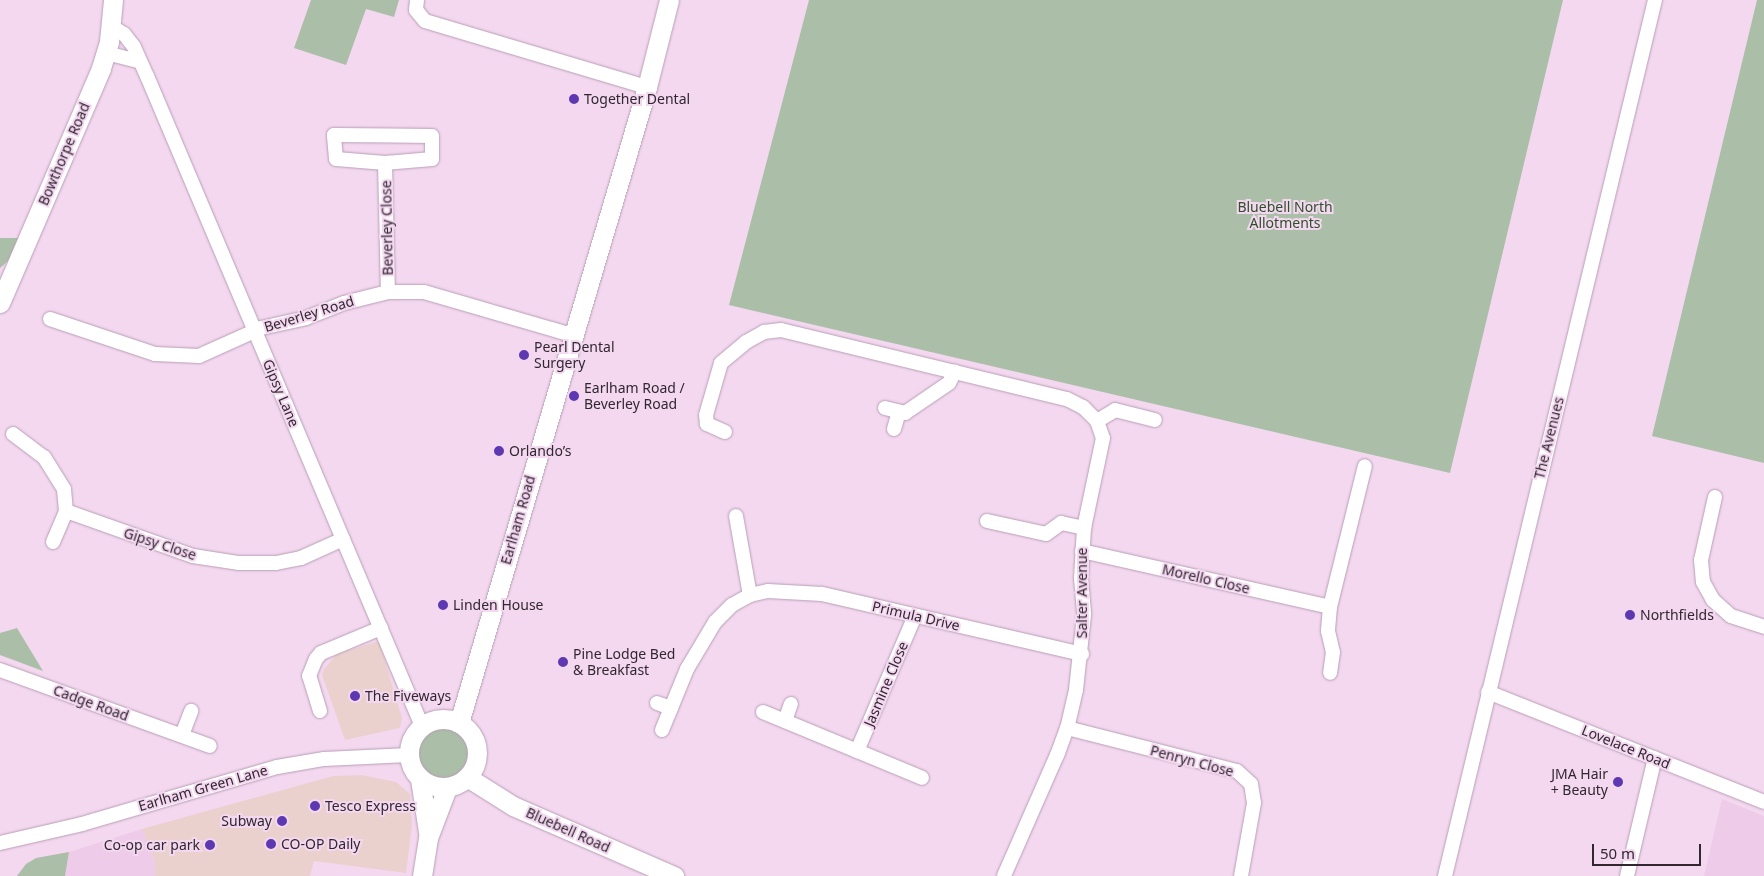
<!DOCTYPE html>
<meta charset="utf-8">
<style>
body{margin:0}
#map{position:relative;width:1764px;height:876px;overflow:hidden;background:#f3d8f0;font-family:"Noto Sans",sans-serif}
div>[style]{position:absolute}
.commercial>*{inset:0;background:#ebd1ce}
.built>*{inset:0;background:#edcbe9}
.green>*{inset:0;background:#abbfa8}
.round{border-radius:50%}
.roads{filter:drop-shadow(0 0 1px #b89eb5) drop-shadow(0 0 1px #b89eb5)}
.street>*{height:14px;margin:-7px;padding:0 7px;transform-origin:7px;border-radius:7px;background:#fff}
.secondary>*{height:19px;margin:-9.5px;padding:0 9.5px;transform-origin:9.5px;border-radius:9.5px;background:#fff}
.secondary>.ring{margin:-9.5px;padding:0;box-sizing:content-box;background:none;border:19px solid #fff;border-radius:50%}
.dots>*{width:14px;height:14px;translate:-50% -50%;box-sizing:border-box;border:2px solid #f3d8f0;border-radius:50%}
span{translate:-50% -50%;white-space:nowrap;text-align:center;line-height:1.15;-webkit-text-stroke:4px #f3d8f0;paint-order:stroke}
.poi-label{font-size:14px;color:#312730}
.left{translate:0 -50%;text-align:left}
.right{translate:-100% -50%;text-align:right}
.street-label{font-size:14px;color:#312730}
.park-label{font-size:14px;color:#2e4f29}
.scale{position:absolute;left:1592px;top:844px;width:109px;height:22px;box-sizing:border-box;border:2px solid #312730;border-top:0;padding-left:6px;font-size:15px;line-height:18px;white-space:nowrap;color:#312730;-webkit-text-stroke:4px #f3d8f0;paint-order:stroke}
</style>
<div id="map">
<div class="commercial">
<i style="clip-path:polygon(379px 641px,402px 718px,400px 728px,345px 740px,322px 675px,324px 669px,337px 654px)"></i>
<i style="clip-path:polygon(361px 775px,396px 782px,410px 794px,412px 824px,406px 873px,314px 861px,310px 876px,155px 876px,155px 863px,142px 829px,333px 776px)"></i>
</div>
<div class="built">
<i style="clip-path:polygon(1722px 799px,1764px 816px,1764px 876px,1704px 876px)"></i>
<i style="clip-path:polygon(142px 829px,155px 863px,155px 876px,65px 876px,69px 852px)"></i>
</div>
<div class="green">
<i style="clip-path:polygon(311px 0,399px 0,394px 17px,366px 9px,346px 65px,294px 48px)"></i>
<i style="clip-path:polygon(809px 0,1563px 0,1450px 473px,729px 305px)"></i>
<i style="clip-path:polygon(1757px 0,1764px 0,1764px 463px,1652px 436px)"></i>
<i style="clip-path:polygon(0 238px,18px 238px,8px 261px,0 268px)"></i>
<i style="clip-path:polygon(17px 628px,43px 671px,0 655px,0 633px)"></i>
<i class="round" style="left:417px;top:726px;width:54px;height:54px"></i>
<i style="clip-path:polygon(69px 852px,65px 876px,17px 876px,26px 864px,36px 858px)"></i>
</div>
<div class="roads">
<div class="street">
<i style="left:417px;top:0;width:10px;rotate:96deg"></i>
<i style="left:416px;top:10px;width:14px;rotate:51deg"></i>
<i style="left:425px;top:21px;width:232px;rotate:16.6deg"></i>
<i style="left:111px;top:26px;width:15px;rotate:32deg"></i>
<i style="left:124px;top:34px;width:16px;rotate:52deg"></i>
<i style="left:134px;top:47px;width:32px;rotate:66deg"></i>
<i style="left:147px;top:76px;width:706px;rotate:67.07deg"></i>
<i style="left:106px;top:53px;width:34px;rotate:14deg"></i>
<i style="left:334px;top:135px;width:98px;rotate:0.6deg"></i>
<i style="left:432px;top:136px;width:23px;rotate:90deg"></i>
<i style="left:432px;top:159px;width:47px;rotate:175.1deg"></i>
<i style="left:385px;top:163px;width:49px;rotate:-175.3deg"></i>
<i style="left:336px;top:159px;width:24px;rotate:-95deg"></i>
<i style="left:385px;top:163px;width:129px;rotate:88.7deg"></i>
<i style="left:50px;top:319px;width:111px;rotate:18.4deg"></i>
<i style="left:155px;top:354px;width:44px;rotate:2.6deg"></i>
<i style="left:199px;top:356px;width:68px;rotate:-24.3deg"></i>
<i style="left:261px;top:328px;width:46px;rotate:-12.5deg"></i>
<i style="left:306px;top:318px;width:41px;rotate:-21.5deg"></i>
<i style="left:344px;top:303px;width:45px;rotate:-14deg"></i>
<i style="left:388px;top:292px;width:36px"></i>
<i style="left:424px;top:292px;width:154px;rotate:16.2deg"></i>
<i style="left:885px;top:408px;width:21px;rotate:14deg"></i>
<i style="left:905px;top:413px;width:53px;rotate:-34.3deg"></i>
<i style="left:949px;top:383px;width:13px;rotate:-63deg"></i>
<i style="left:1097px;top:421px;width:21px;rotate:-31deg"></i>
<i style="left:1115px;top:410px;width:41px;rotate:14deg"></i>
<i style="left:894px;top:429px;width:18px;rotate:-74deg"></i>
<i style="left:725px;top:432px;width:20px;rotate:-156deg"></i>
<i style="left:707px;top:424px;width:9px;rotate:-96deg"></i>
<i style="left:706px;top:415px;width:54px;rotate:-73.9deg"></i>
<i style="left:721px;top:363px;width:33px;rotate:-40deg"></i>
<i style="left:746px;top:342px;width:21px;rotate:-29deg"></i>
<i style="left:764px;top:332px;width:17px;rotate:-7deg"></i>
<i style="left:781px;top:330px;width:294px;rotate:13.6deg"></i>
<i style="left:1067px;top:399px;width:18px;rotate:27deg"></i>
<i style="left:1083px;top:407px;width:20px;rotate:45deg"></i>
<i style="left:1097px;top:421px;width:18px;rotate:71deg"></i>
<i style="left:1103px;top:438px;width:92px;rotate:101.9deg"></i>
<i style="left:1084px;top:528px;width:50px;rotate:93.4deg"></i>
<i style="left:1081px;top:578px;width:37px;rotate:85deg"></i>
<i style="left:1084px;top:615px;width:75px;rotate:96.1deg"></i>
<i style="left:1076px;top:690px;width:39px;rotate:103deg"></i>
<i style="left:1067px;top:728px;width:29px;rotate:110deg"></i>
<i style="left:1057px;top:755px;width:132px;rotate:113.7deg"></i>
<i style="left:13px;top:434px;width:39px;rotate:37deg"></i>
<i style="left:44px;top:457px;width:38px;rotate:58deg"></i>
<i style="left:64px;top:489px;width:22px;rotate:85deg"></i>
<i style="left:66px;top:511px;width:135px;rotate:19.5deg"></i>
<i style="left:193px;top:556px;width:47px;rotate:8.7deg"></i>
<i style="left:239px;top:563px;width:37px"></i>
<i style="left:276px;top:563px;width:25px;rotate:-11deg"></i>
<i style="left:301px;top:558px;width:46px;rotate:-24.3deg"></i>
<i style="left:1715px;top:497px;width:65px;rotate:102.5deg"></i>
<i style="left:1701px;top:560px;width:22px;rotate:85deg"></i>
<i style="left:1703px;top:582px;width:21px;rotate:61deg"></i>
<i style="left:1713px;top:600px;width:24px;rotate:42deg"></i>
<i style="left:1731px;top:616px;width:35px;rotate:18deg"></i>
<i style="left:736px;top:516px;width:80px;rotate:80deg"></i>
<i style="left:987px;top:521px;width:60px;rotate:12.4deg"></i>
<i style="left:1046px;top:534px;width:19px;rotate:-36deg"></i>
<i style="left:1061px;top:523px;width:24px;rotate:12deg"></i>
<i style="left:53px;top:542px;width:34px;rotate:-67deg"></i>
<i style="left:1082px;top:551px;width:254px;rotate:12.7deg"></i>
<i style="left:1330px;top:607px;width:145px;rotate:-76.1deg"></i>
<i style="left:1330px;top:607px;width:24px;rotate:95deg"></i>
<i style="left:1328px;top:631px;width:22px;rotate:77deg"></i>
<i style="left:1333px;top:652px;width:21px;rotate:98deg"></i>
<i style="left:0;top:670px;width:223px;rotate:19.9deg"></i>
<i style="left:1488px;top:692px;width:297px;rotate:21.7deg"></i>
<i style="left:657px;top:703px;width:15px;rotate:20deg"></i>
<i style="left:320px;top:711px;width:37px;rotate:-107deg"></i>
<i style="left:309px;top:676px;width:18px;rotate:-68deg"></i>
<i style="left:316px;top:659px;width:8px;rotate:-50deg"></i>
<i style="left:321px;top:653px;width:65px;rotate:-22.6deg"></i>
<i style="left:763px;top:712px;width:172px;rotate:22.5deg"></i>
<i style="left:785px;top:721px;width:18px;rotate:-71deg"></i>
<i style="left:1067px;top:728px;width:175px;rotate:14.2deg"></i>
<i style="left:1237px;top:771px;width:19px;rotate:43deg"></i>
<i style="left:1251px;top:784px;width:19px;rotate:81deg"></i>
<i style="left:1254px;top:803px;width:74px;rotate:100.1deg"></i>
<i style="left:662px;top:730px;width:66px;rotate:-67.7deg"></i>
<i style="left:687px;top:669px;width:55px;rotate:-59.2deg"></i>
<i style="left:715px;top:622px;width:24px;rotate:-45deg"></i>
<i style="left:732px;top:605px;width:21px;rotate:-29deg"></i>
<i style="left:750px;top:595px;width:18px;rotate:-13deg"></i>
<i style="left:768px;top:591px;width:54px;rotate:3.2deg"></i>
<i style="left:822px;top:594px;width:267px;rotate:13deg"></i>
<i style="left:182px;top:735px;width:26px;rotate:-69deg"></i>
<i style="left:857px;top:751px;width:147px;rotate:-66.8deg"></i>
<i style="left:0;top:843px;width:84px;rotate:-13deg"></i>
<i style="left:82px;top:824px;width:203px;rotate:-16.3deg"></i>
<i style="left:277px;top:767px;width:48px;rotate:-9.7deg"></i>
<i style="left:324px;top:759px;width:85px;rotate:-2.7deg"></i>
<i style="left:1445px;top:876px;width:901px;rotate:-76.52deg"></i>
<i style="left:1627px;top:876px;width:121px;rotate:-76.7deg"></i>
</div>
<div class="secondary">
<i style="left:0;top:303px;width:256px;rotate:-66.7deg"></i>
<i style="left:101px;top:68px;width:28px;rotate:-73deg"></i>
<i style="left:109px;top:41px;width:41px;rotate:-84.4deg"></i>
<i class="ring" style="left:409px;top:719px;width:49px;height:49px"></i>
<i style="left:459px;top:723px;width:663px;rotate:-73.53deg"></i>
<i style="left:647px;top:87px;width:90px;rotate:-75.8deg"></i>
<i style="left:467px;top:777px;width:54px;rotate:32.2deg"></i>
<i style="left:513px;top:806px;width:176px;rotate:23.5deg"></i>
<i style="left:420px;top:779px;width:54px;rotate:81.4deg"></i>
<i style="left:422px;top:876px;width:38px;rotate:-81deg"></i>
<i style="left:428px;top:838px;width:53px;rotate:-69.2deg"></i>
</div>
</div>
<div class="dots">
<i style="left:574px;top:99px;background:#5d38b0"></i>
<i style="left:524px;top:355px;background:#5d38b0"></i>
<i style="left:574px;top:396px;background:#5d38b0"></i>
<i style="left:499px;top:451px;background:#5d38b0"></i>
<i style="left:443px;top:605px;background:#5d38b0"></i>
<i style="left:1630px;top:615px;background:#5d38b0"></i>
<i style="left:563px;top:662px;background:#5d38b0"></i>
<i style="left:355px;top:696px;background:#5d38b0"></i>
<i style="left:1618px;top:782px;background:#5d38b0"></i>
<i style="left:315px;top:806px;background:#5d38b0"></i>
<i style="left:282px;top:821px;background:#5d38b0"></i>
<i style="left:271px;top:844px;background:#5d38b0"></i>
<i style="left:210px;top:845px;background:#5d38b0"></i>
</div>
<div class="poi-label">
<span class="left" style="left:584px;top:99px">Together Dental</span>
<span class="left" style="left:534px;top:355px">Pearl Dental<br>Surgery</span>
<span class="left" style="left:584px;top:396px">Earlham Road /<br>Beverley Road</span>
<span class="left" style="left:509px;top:451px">Orlando’s</span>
<span class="left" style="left:453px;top:605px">Linden House</span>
<span class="left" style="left:1640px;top:615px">Northfields</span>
<span class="left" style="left:573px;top:662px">Pine Lodge Bed<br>&amp; Breakfast</span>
<span class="left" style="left:365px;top:696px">The Fiveways</span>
<span class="right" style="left:1608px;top:782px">JMA Hair<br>+ Beauty</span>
<span class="left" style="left:325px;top:806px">Tesco Express</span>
<span class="right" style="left:272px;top:821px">Subway</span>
<span class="left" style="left:281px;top:844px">CO-OP Daily</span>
<span class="right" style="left:200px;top:845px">Co-op car park</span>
</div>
<div class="street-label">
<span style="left:64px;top:154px;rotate:-67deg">Bowthorpe Road</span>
<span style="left:387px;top:228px;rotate:-91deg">Beverley Close</span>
<span style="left:309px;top:314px;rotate:-17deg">Beverley Road</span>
<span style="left:281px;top:393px;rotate:67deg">Gipsy Lane</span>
<span style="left:1549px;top:438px;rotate:-76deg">The Avenues</span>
<span style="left:518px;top:520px;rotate:-74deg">Earlham Road</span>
<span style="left:160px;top:544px;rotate:18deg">Gipsy Close</span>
<span style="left:1206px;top:579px;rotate:13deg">Morello Close</span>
<span style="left:1082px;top:593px;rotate:-90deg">Salter Avenue</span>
<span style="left:916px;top:616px;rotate:13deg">Primula Drive</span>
<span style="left:886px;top:684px;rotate:-67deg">Jasmine Close</span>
<span style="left:91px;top:703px;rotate:20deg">Cadge Road</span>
<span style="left:1626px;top:747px;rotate:22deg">Lovelace Road</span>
<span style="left:1192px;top:761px;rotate:15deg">Penryn Close</span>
<span style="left:203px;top:788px;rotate:-16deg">Earlham Green Lane</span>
<span style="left:568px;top:830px;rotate:24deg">Bluebell Road</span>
</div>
<div class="park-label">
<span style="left:1285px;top:215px">Bluebell North<br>Allotments</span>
</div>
<div class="scale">50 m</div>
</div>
